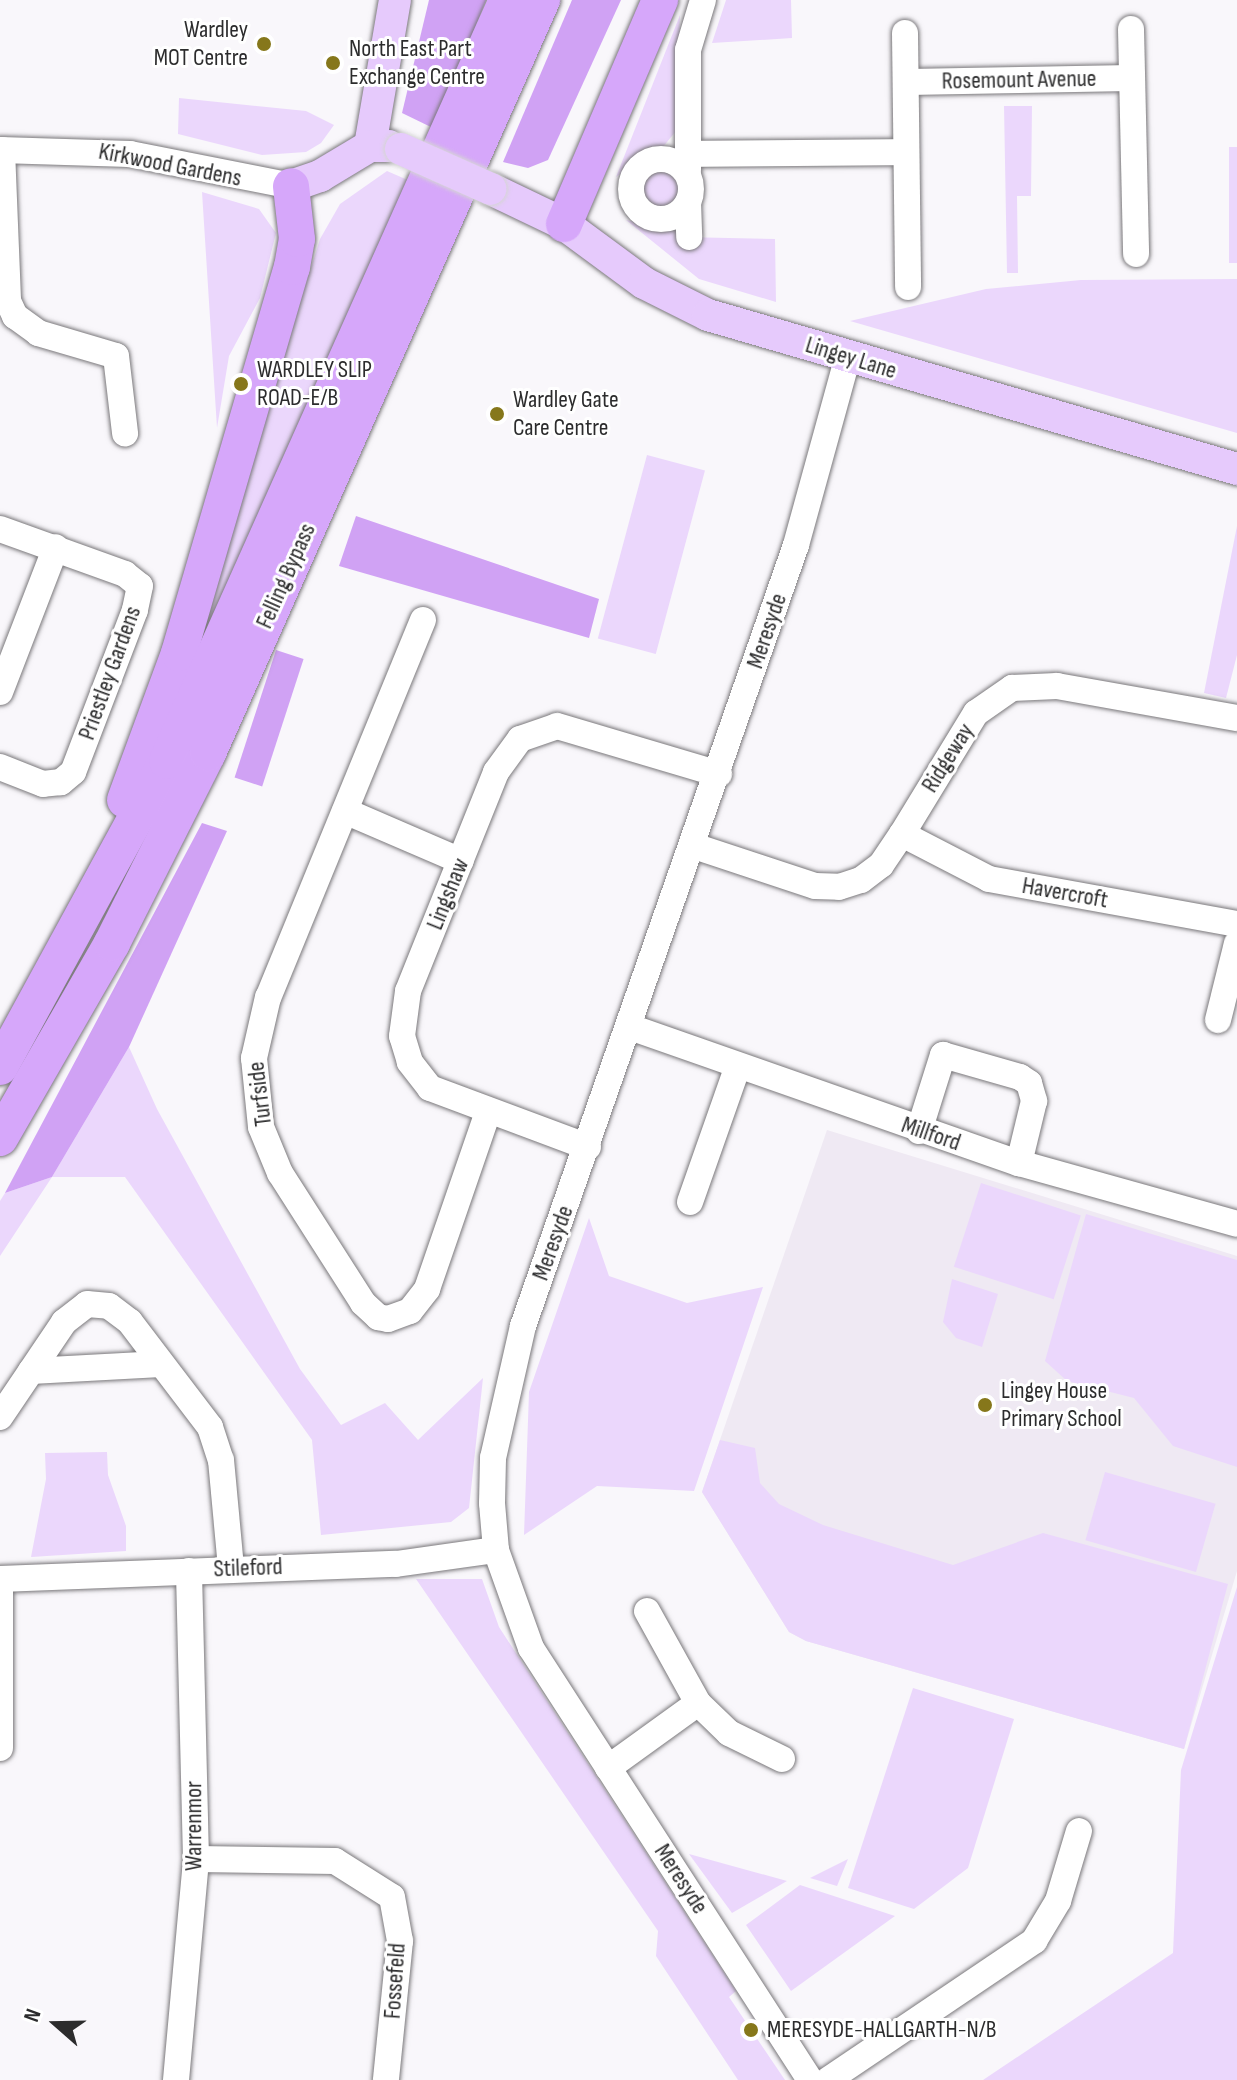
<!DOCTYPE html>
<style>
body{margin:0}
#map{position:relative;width:1237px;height:2080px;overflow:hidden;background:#f9f7fb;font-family:"Sofia Sans Condensed",sans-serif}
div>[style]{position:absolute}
.built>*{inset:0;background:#efe9f3}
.green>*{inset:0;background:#ebd7fc;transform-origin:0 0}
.round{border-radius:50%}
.forest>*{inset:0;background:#d0a2f4;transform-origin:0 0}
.roads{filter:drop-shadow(0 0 2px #7a787b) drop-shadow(0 0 2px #7a787b)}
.minor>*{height:26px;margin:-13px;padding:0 13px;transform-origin:13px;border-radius:13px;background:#fff}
.minor>.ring{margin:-13px;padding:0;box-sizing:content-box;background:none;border:26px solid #fff;border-radius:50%}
.major>*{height:32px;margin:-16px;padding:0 16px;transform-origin:16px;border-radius:16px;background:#e6cafc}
.highway>*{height:36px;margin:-18px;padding:0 18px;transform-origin:18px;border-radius:18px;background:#d6a7fa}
.bridges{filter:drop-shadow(0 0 2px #d5d5d5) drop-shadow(0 0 2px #d5d5d5)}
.major-bridge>*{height:32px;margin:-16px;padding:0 16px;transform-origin:16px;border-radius:16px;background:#e6cafc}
.dots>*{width:22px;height:22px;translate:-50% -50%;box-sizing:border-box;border:4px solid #fff;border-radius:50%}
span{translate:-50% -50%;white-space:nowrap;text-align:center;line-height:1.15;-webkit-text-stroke:6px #fff;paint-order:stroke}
.poi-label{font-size:24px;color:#2c2c2d}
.right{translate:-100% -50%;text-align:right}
.left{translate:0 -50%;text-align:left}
.street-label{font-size:24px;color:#2c2c2d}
.north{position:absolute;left:16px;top:1984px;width:80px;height:80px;-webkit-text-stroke:6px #fff;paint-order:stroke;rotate:290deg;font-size:22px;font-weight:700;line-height:32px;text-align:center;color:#2c2c2d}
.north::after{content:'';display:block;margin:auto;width:28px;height:36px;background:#2c2c2d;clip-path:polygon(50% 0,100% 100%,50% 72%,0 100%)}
</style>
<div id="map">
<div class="built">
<i style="clip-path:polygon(827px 1130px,1237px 1256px,1237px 1571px,1184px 1749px,806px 1641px,789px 1632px,702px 1492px)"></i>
</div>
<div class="green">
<i style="clip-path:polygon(726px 0,791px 0,792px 38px,712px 43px)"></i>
<i style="clip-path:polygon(680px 15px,677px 130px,662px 148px,616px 177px)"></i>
<i style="clip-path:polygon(179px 98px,306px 111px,334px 125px,321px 143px,306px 152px,262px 155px,178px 134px)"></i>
<i style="clip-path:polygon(1004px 106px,1032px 106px,1031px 196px,1017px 196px,1018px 273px,1007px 273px)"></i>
<i style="left:1229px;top:147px;width:8px;height:116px"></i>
<i class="round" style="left:640px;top:168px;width:42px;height:42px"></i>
<i style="clip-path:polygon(387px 171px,410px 181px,174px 704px,320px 239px,340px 204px)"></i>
<i style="clip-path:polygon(202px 192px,259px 209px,276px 233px,260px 298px,229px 356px,217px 428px)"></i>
<i style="clip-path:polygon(626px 220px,667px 228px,682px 222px,682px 237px,775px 239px,776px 302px,699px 279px)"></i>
<i style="clip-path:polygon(1237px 279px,1237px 433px,850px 321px,986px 289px,1081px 280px)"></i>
<i style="left:647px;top:455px;width:60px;height:190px;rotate:15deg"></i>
<i style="clip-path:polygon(1237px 526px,1237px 655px,1226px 698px,1204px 693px)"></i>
<i style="clip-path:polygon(129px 1047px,157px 1109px,300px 1369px,341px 1425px,385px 1403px,418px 1440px,483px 1378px,469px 1508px,451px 1522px,321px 1535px,312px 1440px,125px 1177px,52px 1177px,0 1256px,0 1201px,5px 1193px,52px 1177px)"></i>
<i style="left:981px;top:1183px;width:105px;height:88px;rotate:18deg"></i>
<i style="clip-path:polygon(1086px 1214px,1237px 1260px,1237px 1467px,1173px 1446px,1134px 1398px,1067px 1381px,1045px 1361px)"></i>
<i style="clip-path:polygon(589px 1218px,609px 1276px,687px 1303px,763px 1287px,694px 1491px,597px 1486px,524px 1535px,529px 1392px)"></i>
<i style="clip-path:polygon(952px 1279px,998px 1294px,982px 1347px,956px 1338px,943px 1322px)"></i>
<i style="clip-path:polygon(720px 1440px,755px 1448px,760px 1483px,779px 1504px,823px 1525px,953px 1565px,1043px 1533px,1228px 1584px,1184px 1749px,806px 1641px,789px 1632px,702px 1492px)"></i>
<i style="clip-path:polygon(107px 1452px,108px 1475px,126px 1526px,126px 1551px,31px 1557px,46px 1479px,45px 1453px)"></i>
<i style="left:1105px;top:1472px;width:115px;height:71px;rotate:16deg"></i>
<i style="clip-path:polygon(416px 1579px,482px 1579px,499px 1627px,736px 1991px,729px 1997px,785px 2080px,738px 2080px,656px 1956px,658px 1931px)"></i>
<i style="clip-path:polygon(1237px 1587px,1237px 2080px,983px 2080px,1173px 1953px,1181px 1770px)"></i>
<i style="clip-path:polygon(913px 1688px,1014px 1719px,968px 1868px,914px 1909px,848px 1888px)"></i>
<i style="clip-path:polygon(689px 1854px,787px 1881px,732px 1913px)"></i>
<i style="clip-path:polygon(848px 1859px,837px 1886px,810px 1878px)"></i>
<i style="clip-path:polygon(800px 1885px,895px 1916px,791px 1991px,746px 1925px)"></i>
</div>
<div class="forest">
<i style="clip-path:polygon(429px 0,486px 0,435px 129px,402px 113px)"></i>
<i style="clip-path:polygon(572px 0,621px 0,548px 160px,528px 168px,503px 162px)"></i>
<i style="clip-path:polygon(356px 516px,599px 599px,589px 638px,339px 566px)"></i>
<i style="left:276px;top:650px;width:29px;height:134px;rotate:18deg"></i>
<i style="clip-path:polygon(202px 823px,227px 831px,129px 1047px,52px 1177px,5px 1193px)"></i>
</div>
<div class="roads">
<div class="minor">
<i style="left:1131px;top:29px;width:225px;rotate:88.7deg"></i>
<i style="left:905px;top:33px;width:254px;rotate:89.3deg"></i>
<i style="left:907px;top:82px;width:225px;rotate:-1deg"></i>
<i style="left:0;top:150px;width:130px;rotate:1.8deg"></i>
<i style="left:130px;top:154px;width:164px;rotate:11.2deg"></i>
<i style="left:2px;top:150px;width:151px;rotate:87.7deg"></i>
<i style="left:8px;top:301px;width:17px;rotate:65deg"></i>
<i style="left:15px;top:316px;width:29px;rotate:36deg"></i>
<i style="left:38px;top:333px;width:81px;rotate:16.4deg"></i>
<i style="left:116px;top:356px;width:78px;rotate:83.3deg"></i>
<i style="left:688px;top:154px;width:218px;rotate:-0.5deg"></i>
<i class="ring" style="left:631px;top:159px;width:34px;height:34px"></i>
<i style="left:688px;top:170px;width:120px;rotate:-90deg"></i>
<i style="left:688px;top:50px;width:52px;rotate:-73.3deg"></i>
<i style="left:688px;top:202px;width:35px;rotate:88deg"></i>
<i style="left:0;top:529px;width:133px;rotate:19.8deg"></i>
<i style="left:125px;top:574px;width:19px;rotate:39deg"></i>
<i style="left:140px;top:586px;width:25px;rotate:102deg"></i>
<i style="left:135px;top:610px;width:173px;rotate:110.9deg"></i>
<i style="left:73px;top:772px;width:16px;rotate:140deg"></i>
<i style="left:61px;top:782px;width:18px;rotate:174deg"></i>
<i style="left:43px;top:784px;width:46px;rotate:-158.4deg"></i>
<i style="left:423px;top:620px;width:408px;rotate:112.3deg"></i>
<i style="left:268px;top:997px;width:63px;rotate:102.9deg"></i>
<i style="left:254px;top:1058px;width:69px;rotate:84.2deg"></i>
<i style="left:261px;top:1127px;width:50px;rotate:67.6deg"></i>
<i style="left:280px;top:1173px;width:154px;rotate:57.4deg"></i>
<i style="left:363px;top:1303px;width:21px;rotate:43deg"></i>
<i style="left:378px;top:1317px;width:10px;rotate:11deg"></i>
<i style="left:388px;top:1319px;width:23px;rotate:-20deg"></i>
<i style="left:410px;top:1311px;width:28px;rotate:-52deg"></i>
<i style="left:427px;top:1289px;width:187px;rotate:-71deg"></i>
<i style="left:0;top:692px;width:155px;rotate:-68.9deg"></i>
<i style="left:345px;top:811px;width:126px;rotate:23.3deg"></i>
<i style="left:902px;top:834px;width:98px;rotate:27.3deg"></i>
<i style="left:989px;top:879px;width:252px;rotate:10.3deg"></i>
<i style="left:694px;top:846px;width:127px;rotate:18.3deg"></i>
<i style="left:815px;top:886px;width:24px;rotate:2deg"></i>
<i style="left:839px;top:887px;width:23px;rotate:-18deg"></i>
<i style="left:861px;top:880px;width:25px;rotate:-37deg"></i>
<i style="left:881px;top:865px;width:37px;rotate:-56deg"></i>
<i style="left:902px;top:834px;width:142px;rotate:-58.6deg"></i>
<i style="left:976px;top:713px;width:44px;rotate:-34.8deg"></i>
<i style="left:1012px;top:688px;width:45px;rotate:-2.5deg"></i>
<i style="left:1057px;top:686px;width:183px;rotate:10.1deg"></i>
<i style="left:1218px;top:1020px;width:79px;rotate:-76.1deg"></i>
<i style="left:630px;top:1027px;width:412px;rotate:19.3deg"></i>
<i style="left:1019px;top:1163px;width:226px;rotate:15.6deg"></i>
<i style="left:919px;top:1131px;width:80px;rotate:-72.5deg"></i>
<i style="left:943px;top:1055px;width:80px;rotate:15.9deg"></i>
<i style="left:1020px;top:1077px;width:11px;rotate:34deg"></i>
<i style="left:1029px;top:1083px;width:19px;rotate:74deg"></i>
<i style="left:1034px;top:1101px;width:64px;rotate:103.6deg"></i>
<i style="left:588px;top:1147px;width:169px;rotate:-159.5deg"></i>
<i style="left:430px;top:1088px;width:33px;rotate:-128deg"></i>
<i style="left:410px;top:1062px;width:27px;rotate:-107deg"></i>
<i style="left:402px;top:1036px;width:45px;rotate:-82.4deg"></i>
<i style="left:408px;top:991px;width:236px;rotate:-68.1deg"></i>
<i style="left:496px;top:772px;width:41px;rotate:-54deg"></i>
<i style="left:520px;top:739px;width:39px;rotate:-19deg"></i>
<i style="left:557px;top:726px;width:169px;rotate:16.5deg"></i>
<i style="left:690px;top:1202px;width:144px;rotate:-70.6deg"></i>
<i style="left:31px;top:1371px;width:130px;rotate:-3.1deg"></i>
<i style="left:0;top:1417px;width:115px;rotate:-56deg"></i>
<i style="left:64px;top:1322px;width:29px;rotate:-38deg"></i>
<i style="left:87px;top:1304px;width:22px;rotate:5deg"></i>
<i style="left:109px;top:1306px;width:26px;rotate:37deg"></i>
<i style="left:130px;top:1322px;width:132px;rotate:52.7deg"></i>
<i style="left:210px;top:1427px;width:35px;rotate:72deg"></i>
<i style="left:221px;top:1460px;width:107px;rotate:84.7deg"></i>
<i style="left:0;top:1579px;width:396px;rotate:-2.2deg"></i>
<i style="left:396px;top:1564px;width:101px;rotate:-8deg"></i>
<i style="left:647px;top:1611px;width:105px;rotate:61deg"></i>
<i style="left:698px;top:1703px;width:43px;rotate:44.1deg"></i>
<i style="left:729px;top:1733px;width:59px;rotate:26.1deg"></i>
<i style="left:0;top:1748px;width:169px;rotate:-90deg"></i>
<i style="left:608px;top:1768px;width:111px;rotate:-35.8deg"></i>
<i style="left:196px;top:1859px;width:139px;rotate:0.8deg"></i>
<i style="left:335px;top:1861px;width:67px;rotate:32.3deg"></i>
<i style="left:392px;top:1897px;width:45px;rotate:79.7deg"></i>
<i style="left:400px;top:1941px;width:140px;rotate:95.8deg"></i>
<i style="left:176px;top:2080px;width:222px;rotate:-84.8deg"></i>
<i style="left:196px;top:1859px;width:288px;rotate:-91.4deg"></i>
<i style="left:810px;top:2080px;width:514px;rotate:-122.86deg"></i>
<i style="left:531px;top:1648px;width:104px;rotate:-109.7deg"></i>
<i style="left:496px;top:1550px;width:47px;rotate:-94.9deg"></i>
<i style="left:492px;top:1503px;width:45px;rotate:-88.7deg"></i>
<i style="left:493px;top:1458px;width:135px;rotate:-77.2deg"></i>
<i style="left:523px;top:1326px;width:827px;rotate:-70.73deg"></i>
<i style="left:796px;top:545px;width:196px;rotate:-74.6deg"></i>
<i style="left:828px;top:2080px;width:249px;rotate:-34deg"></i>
<i style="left:1034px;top:1941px;width:47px;rotate:-59deg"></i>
<i style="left:1058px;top:1901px;width:73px;rotate:-73.3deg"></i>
</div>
<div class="major">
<i style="left:370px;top:146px;width:148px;rotate:-80.3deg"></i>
<i style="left:291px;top:186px;width:31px;rotate:-19deg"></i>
<i style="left:320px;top:176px;width:58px;rotate:-31deg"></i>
<i style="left:370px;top:146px;width:19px"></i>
<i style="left:491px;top:189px;width:81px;rotate:25.6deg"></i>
<i style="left:564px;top:224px;width:99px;rotate:36.4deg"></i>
<i style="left:644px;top:283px;width:72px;rotate:26.6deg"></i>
<i style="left:708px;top:315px;width:551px;rotate:16.23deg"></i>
</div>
<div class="highway">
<i style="left:564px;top:224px;width:244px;rotate:-66.8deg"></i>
<i style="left:125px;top:800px;width:157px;rotate:-69.8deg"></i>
<i style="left:179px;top:653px;width:402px;rotate:-73.7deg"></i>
<i style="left:292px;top:267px;width:28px;rotate:-80deg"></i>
<i style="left:297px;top:239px;width:53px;rotate:-96.5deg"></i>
<i style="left:0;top:1067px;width:349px;rotate:-61.4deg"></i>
<i style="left:167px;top:761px;width:833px;rotate:-65.93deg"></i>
<i style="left:0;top:1138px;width:225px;rotate:-60.1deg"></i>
<i style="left:112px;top:943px;width:213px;rotate:-63.2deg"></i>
<i style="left:208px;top:753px;width:824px;rotate:-66.08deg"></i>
</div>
</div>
<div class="bridges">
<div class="major-bridge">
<i style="left:401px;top:149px;width:98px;rotate:24deg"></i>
</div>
</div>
<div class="dots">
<i style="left:264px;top:44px;background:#86771b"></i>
<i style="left:333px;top:63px;background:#86771b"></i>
<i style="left:241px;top:384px;background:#86771b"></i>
<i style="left:497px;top:414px;background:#86771b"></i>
<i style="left:985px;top:1405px;background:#86771b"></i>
<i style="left:751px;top:2030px;background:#86771b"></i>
</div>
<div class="poi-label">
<span class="right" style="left:248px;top:44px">Wardley<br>MOT Centre</span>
<span class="left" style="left:349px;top:63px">North East Part<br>Exchange Centre</span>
<span class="left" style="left:257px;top:384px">WARDLEY SLIP<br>ROAD-E/B</span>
<span class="left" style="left:513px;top:414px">Wardley Gate<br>Care Centre</span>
<span class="left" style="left:1001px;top:1405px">Lingey House<br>Primary School</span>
<span class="left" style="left:767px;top:2030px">MERESYDE-HALLGARTH-N/B</span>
</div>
<div class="street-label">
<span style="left:1019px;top:80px;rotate:-1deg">Rosemount Avenue</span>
<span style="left:170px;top:165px;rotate:11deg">Kirkwood Gardens</span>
<span style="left:851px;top:358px;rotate:17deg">Lingey Lane</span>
<span style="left:286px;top:576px;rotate:-66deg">Felling Bypass</span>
<span style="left:767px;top:631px;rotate:-71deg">Meresyde</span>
<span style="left:110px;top:673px;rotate:-70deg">Priestley Gardens</span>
<span style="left:948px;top:758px;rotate:-58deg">Ridgeway</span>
<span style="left:1065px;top:893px;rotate:10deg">Havercroft</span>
<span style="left:448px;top:894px;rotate:-68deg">Lingshaw</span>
<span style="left:260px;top:1094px;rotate:-97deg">Turfside</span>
<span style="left:931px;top:1134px;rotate:19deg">Millford</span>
<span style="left:553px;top:1243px;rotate:-70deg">Meresyde</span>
<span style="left:248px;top:1568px;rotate:-2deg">Stileford</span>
<span style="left:194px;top:1826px;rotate:-90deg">Warrenmor</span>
<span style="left:681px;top:1879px;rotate:57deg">Meresyde</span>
<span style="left:395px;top:1981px;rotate:-86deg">Fossefeld</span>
</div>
<div class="north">N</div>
</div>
